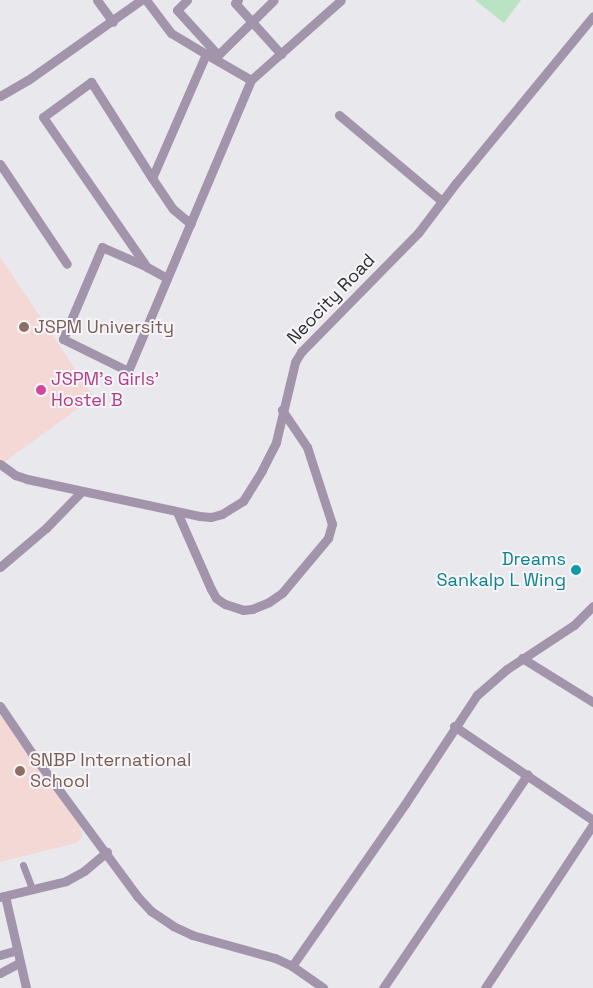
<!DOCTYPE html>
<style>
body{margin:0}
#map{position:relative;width:593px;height:988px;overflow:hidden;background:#e9e8ec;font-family:"Space Grotesk",sans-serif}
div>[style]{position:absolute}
.education>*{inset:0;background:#f3d8d5}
.green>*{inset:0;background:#b9e3c3}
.pedestrian>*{height:7px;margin:-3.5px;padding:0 3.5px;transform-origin:3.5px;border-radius:3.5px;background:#a294ab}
.minor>*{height:9px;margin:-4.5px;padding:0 4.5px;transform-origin:4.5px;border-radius:4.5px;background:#a294ab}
.dots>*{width:14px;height:14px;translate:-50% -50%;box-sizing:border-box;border:2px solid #f7f5f9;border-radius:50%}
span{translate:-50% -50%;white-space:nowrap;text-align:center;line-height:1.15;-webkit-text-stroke:4px #f7f5f9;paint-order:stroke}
.street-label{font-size:18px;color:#302f31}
.education-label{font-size:18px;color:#785e54}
.left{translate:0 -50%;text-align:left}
.hotel-label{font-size:18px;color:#b23c85}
.culture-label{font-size:18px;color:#0d838f}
.right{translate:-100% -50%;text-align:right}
</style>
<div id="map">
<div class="education">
<i style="clip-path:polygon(0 257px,94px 397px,0 465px)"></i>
<i style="clip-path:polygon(0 714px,81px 827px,82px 837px,76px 843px,0 862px)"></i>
</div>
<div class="green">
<i style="clip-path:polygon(475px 0,521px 0,504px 23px)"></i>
</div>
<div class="pedestrian">
<i style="left:23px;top:865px;width:26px;rotate:69deg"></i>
</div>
<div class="minor">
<i style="left:97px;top:0;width:27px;rotate:54deg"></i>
<i style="left:146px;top:0;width:41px;rotate:52.9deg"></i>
<i style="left:171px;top:33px;width:41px;rotate:31deg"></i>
<i style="left:206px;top:54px;width:135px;rotate:113.5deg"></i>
<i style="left:152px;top:178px;width:114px;rotate:-122.4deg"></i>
<i style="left:91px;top:82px;width:59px;rotate:143.9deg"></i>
<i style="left:43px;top:117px;width:183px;rotate:55.3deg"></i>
<i style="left:147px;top:267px;width:23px;rotate:29deg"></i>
<i style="left:187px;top:0;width:14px;rotate:135deg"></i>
<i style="left:177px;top:10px;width:61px;rotate:47.7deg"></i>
<i style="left:218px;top:55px;width:78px;rotate:-44.5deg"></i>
<i style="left:238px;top:0;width:4px;rotate:135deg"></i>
<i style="left:235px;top:3px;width:69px;rotate:48deg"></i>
<i style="left:251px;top:80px;width:120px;rotate:-41.6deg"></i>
<i style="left:0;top:96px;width:32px;rotate:-30deg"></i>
<i style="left:28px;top:80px;width:138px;rotate:-35.3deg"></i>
<i style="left:339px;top:115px;width:134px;rotate:39.9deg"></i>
<i style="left:0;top:164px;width:120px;rotate:56.2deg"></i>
<i style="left:152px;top:178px;width:37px;rotate:56deg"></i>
<i style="left:173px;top:209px;width:23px;rotate:40deg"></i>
<i style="left:145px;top:266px;width:47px;rotate:-156.2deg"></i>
<i style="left:102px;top:247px;width:100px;rotate:113deg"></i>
<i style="left:63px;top:339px;width:72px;rotate:26.2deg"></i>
<i style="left:128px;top:371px;width:316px;rotate:-67.1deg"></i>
<i style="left:251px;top:80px;width:52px;rotate:-150deg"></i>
<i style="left:0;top:464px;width:19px;rotate:36deg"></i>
<i style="left:15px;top:475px;width:13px;rotate:18deg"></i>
<i style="left:27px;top:479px;width:176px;rotate:12.1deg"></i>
<i style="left:199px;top:516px;width:12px;rotate:5deg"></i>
<i style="left:211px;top:517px;width:11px;rotate:-15deg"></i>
<i style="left:222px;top:514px;width:25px;rotate:-32deg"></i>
<i style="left:243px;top:501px;width:36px;rotate:-58deg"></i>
<i style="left:262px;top:470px;width:31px;rotate:-63deg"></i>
<i style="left:276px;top:442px;width:82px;rotate:-76.6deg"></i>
<i style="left:295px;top:362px;width:12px;rotate:-59deg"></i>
<i style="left:301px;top:352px;width:167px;rotate:-45.5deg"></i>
<i style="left:418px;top:233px;width:63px;rotate:-52.8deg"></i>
<i style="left:456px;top:183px;width:216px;rotate:-50.6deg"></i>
<i style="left:177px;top:512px;width:84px;rotate:66.2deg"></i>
<i style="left:211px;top:589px;width:10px;rotate:61deg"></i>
<i style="left:216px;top:598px;width:11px;rotate:34deg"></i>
<i style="left:225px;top:604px;width:19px;rotate:18deg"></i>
<i style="left:243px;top:610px;width:9px;rotate:-6deg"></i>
<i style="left:252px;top:609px;width:18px;rotate:-22deg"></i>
<i style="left:269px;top:602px;width:16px;rotate:-35deg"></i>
<i style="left:282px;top:593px;width:72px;rotate:-50.1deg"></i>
<i style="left:328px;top:538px;width:15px;rotate:-74deg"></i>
<i style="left:332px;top:524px;width:81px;rotate:-108deg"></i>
<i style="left:307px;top:447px;width:45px;rotate:-124deg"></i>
<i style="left:0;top:567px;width:60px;rotate:-40.3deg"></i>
<i style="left:46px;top:528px;width:50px;rotate:-45.8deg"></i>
<i style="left:522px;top:658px;width:84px;rotate:31.8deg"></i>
<i style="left:0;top:706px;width:55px;rotate:56deg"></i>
<i style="left:31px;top:752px;width:179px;rotate:53.6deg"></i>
<i style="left:137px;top:896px;width:21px;rotate:47deg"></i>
<i style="left:151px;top:911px;width:27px;rotate:34deg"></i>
<i style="left:173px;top:926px;width:21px;rotate:25deg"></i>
<i style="left:192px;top:935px;width:86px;rotate:15.5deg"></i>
<i style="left:275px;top:958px;width:19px;rotate:25deg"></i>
<i style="left:292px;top:966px;width:38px;rotate:35deg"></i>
<i style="left:454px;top:726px;width:168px;rotate:34.1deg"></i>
<i style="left:5px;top:896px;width:94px;rotate:77.1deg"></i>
<i style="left:0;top:897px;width:68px;rotate:-13.6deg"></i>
<i style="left:66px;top:881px;width:21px;rotate:-29deg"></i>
<i style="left:84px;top:871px;width:30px;rotate:-40deg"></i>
<i style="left:0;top:955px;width:18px;rotate:-16deg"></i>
<i style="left:292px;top:966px;width:198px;rotate:-55.1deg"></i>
<i style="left:405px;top:804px;width:131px;rotate:-56.6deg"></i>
<i style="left:477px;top:695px;width:40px;rotate:-41deg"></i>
<i style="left:507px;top:669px;width:80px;rotate:-33.3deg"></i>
<i style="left:574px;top:625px;width:27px;rotate:-45deg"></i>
<i style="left:0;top:973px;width:21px;rotate:-28deg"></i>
<i style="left:383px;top:988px;width:258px;rotate:-55.9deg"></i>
<i style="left:485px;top:988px;width:196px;rotate:-56.6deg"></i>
</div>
<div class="dots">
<i style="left:24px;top:327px;background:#8d6e63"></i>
<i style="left:41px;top:390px;background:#d1479c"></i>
<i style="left:576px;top:570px;background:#0f9aa8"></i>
<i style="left:20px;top:771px;background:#8d6e63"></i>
</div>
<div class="street-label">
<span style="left:331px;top:299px;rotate:-46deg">Neocity Road</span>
</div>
<div class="education-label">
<span class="left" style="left:34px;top:327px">JSPM University</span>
<span class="left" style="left:30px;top:771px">SNBP International<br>School</span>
</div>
<div class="hotel-label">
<span class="left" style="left:51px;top:390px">JSPM's Girls'<br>Hostel B</span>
</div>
<div class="culture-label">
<span class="right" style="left:566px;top:570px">Dreams<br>Sankalp L Wing</span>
</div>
</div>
